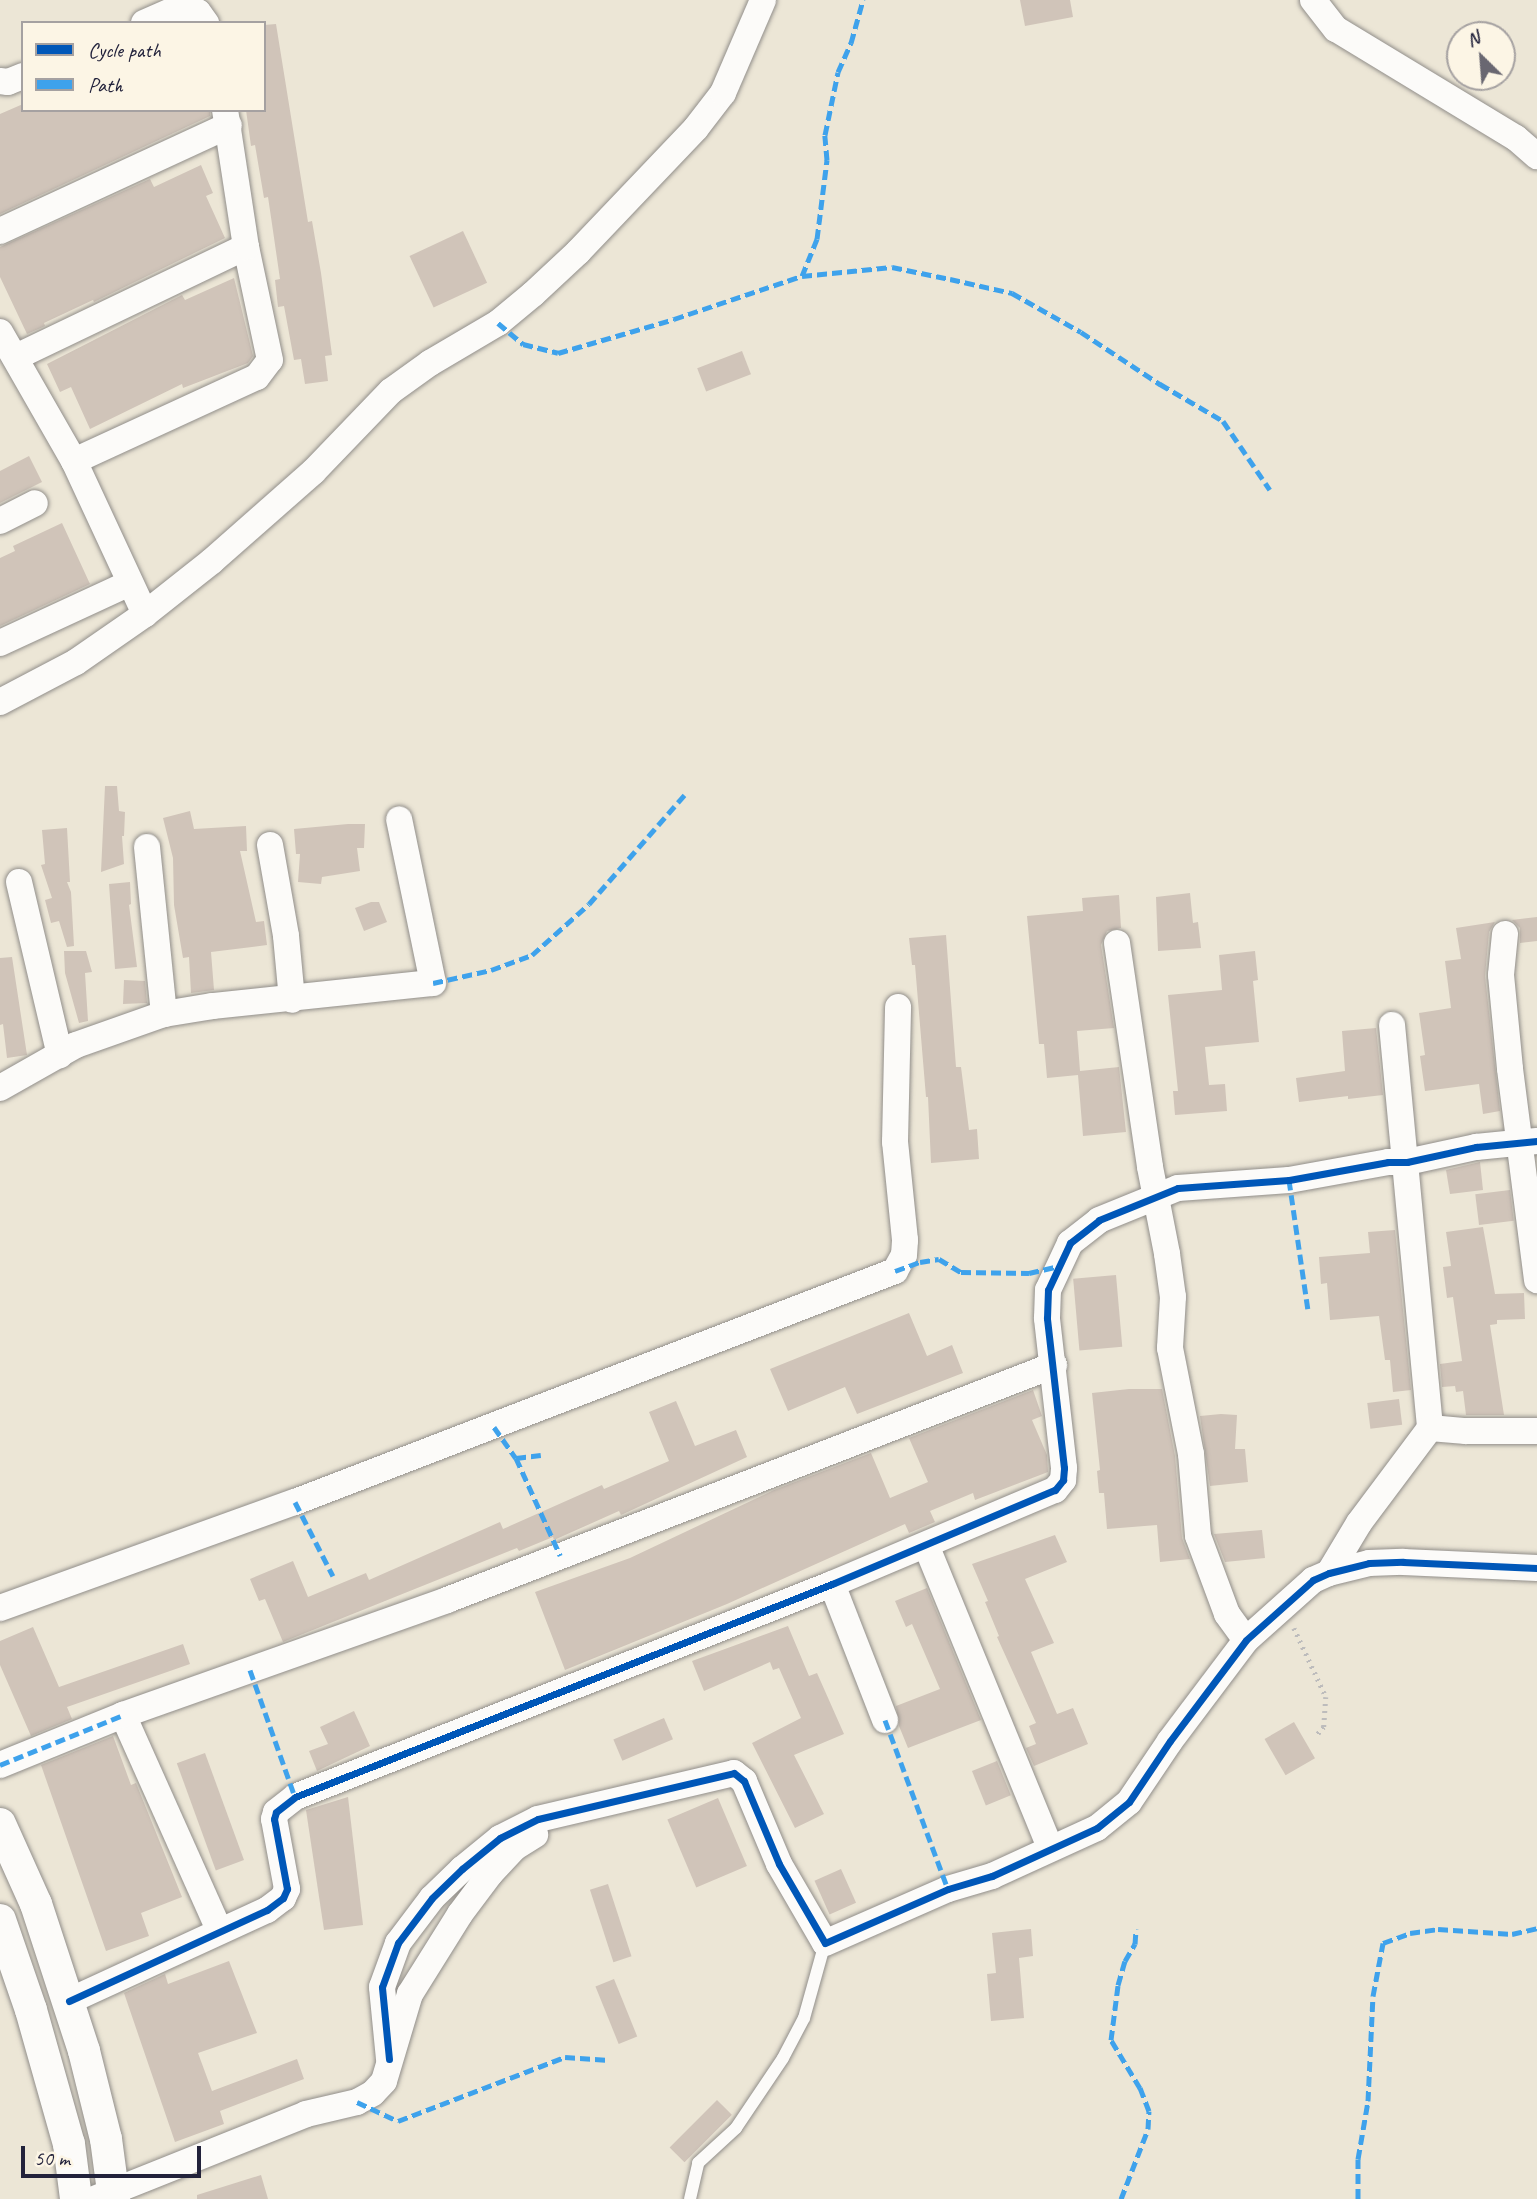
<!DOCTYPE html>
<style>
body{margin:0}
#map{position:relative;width:1537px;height:2199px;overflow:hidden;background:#ece6d6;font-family:Caveat,sans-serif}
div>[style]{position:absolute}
.building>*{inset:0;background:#d0c4b9;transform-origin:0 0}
.path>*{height:4.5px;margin-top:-2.25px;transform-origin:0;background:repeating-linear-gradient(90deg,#bdbcbc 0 2px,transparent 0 7px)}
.roads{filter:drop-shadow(0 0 2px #918e8a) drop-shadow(0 0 2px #918e8a)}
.service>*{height:12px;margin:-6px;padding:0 6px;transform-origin:6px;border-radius:6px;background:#fcfbf9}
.minor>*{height:26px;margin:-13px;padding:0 13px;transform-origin:13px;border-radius:13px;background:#fcfbf9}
.tertiary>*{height:32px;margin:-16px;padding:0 16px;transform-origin:16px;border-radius:16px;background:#fcfbf9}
.quiet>*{height:5px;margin-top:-2.5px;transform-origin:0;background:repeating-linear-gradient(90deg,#3ea2ec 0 10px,transparent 0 15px)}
.cycleway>*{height:7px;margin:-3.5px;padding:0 3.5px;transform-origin:3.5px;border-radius:3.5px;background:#0057b8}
span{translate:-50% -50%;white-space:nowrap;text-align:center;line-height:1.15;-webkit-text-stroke:7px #fcf5e5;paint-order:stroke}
.legend{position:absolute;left:21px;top:21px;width:245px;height:91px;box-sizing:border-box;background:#fcf5e5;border:2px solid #a5a1a1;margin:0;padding:9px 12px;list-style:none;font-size:21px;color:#22223b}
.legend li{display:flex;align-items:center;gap:14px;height:35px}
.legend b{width:35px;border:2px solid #a5a1a1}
.north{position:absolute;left:1446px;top:21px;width:70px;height:70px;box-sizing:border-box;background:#fcf5e5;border:2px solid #a5a1a1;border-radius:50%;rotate:335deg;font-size:19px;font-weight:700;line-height:28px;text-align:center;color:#22223b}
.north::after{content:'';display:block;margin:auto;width:24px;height:32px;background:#696771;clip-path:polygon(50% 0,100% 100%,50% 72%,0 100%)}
.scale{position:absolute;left:21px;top:2146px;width:180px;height:32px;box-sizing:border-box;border:4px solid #22223b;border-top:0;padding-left:9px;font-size:21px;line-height:24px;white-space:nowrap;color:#22223b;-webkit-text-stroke:5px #fcf5e5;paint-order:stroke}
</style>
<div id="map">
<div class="building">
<i style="clip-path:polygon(1020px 0,1070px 0,1073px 17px,1025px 26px)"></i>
<i style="clip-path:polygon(276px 24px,308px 222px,312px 221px,321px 273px,332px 355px,325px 356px,328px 381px,305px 384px,301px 359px,294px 360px,284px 306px,278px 307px,275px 280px,280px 279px,272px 224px,268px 197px,264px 198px,255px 145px,251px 146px,246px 110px,264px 110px,264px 25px)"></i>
<i style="clip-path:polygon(23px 104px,23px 110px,210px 110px,210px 116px,0 214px,0 114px)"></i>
<i style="clip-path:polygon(201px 165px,213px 193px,206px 196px,225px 238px,94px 302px,93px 300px,44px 323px,45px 326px,27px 334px,0 277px,0 247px,150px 179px,154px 187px)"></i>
<i style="left:463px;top:231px;width:57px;height:59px;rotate:65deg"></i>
<i style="clip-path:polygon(234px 278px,253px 356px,248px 363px,183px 388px,182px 384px,90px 429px,71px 387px,60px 392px,47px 364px,182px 295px,185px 300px)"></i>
<i style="left:742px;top:351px;width:25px;height:48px;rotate:69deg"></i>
<i style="clip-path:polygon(29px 456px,42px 482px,0 503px,0 471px)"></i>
<i style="clip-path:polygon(62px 523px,90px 584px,0 626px,0 558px,15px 551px,13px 546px)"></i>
<i style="clip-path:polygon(105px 786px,117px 786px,119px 811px,125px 812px,124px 836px,122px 836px,124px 864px,101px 872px)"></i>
<i style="clip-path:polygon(190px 811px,194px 829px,246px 826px,247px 851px,240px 851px,256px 922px,264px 921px,267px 945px,211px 952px,214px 990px,191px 993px,189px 957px,183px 958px,174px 905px,173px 858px,163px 818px)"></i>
<i style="clip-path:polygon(348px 824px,365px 824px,364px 848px,357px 848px,360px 871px,322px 877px,321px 884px,298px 882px,300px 854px,296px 854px,294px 829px)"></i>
<i style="clip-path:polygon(67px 828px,70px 882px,67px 882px,71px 892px,74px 946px,67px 947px,59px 921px,51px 923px,45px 900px,52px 898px,41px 865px,45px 864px,42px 830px)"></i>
<i style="clip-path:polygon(130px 882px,131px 904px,129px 905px,137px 967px,115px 969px,109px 884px)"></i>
<i style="clip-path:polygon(1190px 893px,1193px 923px,1198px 922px,1201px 948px,1158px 951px,1156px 897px)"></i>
<i style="clip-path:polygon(1119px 895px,1121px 928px,1107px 931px,1101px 945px,1114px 1028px,1077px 1031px,1080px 1071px,1119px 1067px,1126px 1132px,1083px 1136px,1078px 1075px,1047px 1078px,1044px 1044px,1039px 1044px,1027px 916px,1083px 911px,1082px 898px)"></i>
<i style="clip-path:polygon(371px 902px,379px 902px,387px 922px,364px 931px,355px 908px)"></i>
<i style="clip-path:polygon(1537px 917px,1537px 941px,1520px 943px,1520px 928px,1512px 920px)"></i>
<i style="clip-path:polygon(1495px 922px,1489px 932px,1485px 976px,1500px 1111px,1483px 1114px,1479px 1084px,1425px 1091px,1420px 1056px,1425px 1055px,1419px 1013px,1451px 1008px,1445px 961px,1461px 959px,1456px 928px)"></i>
<i style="clip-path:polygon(946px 935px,956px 1067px,961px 1067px,969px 1130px,977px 1129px,979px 1159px,931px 1163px,928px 1097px,926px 1097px,915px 965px,912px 965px,909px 938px)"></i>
<i style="clip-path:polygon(64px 951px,86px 951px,92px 972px,85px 973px,88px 1021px,79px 1023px,65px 973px)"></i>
<i style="clip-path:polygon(1255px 951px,1258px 980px,1253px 981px,1259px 1042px,1205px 1047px,1209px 1085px,1225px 1084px,1227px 1111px,1175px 1115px,1173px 1091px,1178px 1091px,1168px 995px,1222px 990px,1219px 955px)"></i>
<i style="clip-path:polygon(12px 957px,27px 1055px,7px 1058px,3px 1024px,0 1025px,0 958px)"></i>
<i style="clip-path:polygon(124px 980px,145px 981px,147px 1003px,123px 1004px)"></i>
<i style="clip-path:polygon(1376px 1028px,1383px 1095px,1348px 1099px,1348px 1096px,1299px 1102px,1296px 1078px,1345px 1071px,1342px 1031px)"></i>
<i style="clip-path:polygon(1480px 1162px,1483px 1190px,1450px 1194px,1446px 1170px)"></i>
<i style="left:1510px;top:1190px;width:31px;height:35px;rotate:83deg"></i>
<i style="clip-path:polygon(1483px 1227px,1495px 1294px,1524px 1293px,1525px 1319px,1497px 1320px,1497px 1324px,1490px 1325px,1504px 1415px,1466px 1415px,1463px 1391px,1456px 1392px,1455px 1386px,1442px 1387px,1440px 1364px,1462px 1361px,1453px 1297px,1447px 1298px,1443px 1267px,1451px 1266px,1446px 1232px)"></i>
<i style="clip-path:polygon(1395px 1230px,1411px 1390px,1393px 1392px,1390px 1360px,1385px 1360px,1379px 1316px,1330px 1320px,1327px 1283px,1321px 1284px,1319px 1257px,1370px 1253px,1368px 1232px)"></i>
<i style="left:1116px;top:1275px;width:72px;height:43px;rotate:85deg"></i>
<i style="clip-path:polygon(909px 1313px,927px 1356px,952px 1345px,963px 1373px,857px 1414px,845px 1387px,788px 1411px,770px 1369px)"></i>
<i style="clip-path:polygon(1129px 1389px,1162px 1389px,1175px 1456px,1182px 1538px,1190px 1559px,1160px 1562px,1157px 1525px,1107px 1529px,1104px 1493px,1099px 1493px,1097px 1471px,1100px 1470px,1092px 1393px)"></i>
<i style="clip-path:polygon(1033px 1390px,1042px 1416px,1032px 1420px,1047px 1455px,1048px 1472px,975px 1500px,973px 1493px,930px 1511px,935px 1522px,909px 1533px,905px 1524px,727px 1604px,565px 1670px,535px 1592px,630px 1558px,774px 1490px,871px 1453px,890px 1498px,928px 1482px,909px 1438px)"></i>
<i style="left:1399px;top:1399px;width:26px;height:32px;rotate:83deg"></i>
<i style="clip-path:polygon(676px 1401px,695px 1446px,736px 1430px,747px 1457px,621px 1515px,619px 1511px,554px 1540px,553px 1537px,519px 1551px,517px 1548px,283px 1642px,265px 1599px,259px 1601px,250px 1579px,293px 1561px,308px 1597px,366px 1573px,369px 1580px,500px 1522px,503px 1529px,602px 1485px,604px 1489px,669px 1461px,649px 1412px)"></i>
<i style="clip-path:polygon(1221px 1414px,1237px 1415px,1235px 1449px,1245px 1449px,1248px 1482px,1210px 1486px,1200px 1416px)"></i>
<i style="clip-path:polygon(1262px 1530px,1265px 1558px,1225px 1562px,1214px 1534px)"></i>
<i style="clip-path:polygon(1055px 1535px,1067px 1562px,1025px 1579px,1054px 1643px,1031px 1652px,1057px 1714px,1073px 1708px,1088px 1744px,1034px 1766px,1026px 1748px,1036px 1744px,1029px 1726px,1036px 1723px,997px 1637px,999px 1636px,985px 1602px,988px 1601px,972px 1564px)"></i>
<i style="clip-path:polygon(927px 1588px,981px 1720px,908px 1748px,899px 1726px,896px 1706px,940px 1689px,912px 1624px,906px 1627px,895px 1601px)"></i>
<i style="clip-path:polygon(788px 1626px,809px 1676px,817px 1673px,844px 1734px,794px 1755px,824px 1814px,795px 1828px,752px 1743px,801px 1718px,779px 1668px,773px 1670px,770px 1662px,704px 1691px,692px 1661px)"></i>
<i style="clip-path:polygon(33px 1627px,59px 1687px,183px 1644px,190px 1664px,67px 1707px,72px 1719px,31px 1736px,0 1665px,0 1641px)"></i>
<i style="clip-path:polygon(354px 1711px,370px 1746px,317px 1771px,309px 1751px,328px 1744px,320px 1727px)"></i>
<i style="left:664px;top:1718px;width:23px;height:55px;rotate:67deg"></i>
<i style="left:1294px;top:1722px;width:42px;height:34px;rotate:60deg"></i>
<i style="clip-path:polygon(113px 1736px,131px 1785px,136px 1783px,182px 1897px,141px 1913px,149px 1936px,106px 1951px,41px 1765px)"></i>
<i style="left:205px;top:1753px;width:114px;height:30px;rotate:70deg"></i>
<i style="left:997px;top:1761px;width:37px;height:27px;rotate:68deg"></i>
<i style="clip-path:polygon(348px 1797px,363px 1925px,324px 1930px,306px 1810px)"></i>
<i style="left:718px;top:1798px;width:74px;height:55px;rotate:67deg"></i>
<i style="left:841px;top:1869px;width:37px;height:29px;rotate:66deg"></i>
<i style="left:608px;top:1884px;width:76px;height:19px;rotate:72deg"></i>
<i style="clip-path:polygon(1031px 1929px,1033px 1956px,1019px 1958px,1024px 2018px,991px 2021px,987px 1974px,996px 1973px,992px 1933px)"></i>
<i style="clip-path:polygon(229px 1961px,257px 2033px,198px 2053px,212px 2091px,297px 2059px,304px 2079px,220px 2111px,224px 2124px,175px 2142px,124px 1993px,165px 1974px,168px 1984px)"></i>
<i style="left:614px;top:1979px;width:62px;height:20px;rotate:68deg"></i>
<i style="left:717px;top:2100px;width:21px;height:67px;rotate:45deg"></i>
<i style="clip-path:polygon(261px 2175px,268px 2199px,197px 2199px,197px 2195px)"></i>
</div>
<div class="path">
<i style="left:1294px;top:1628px;width:76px;rotate:65.1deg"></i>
<i style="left:1326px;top:1697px;width:30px;rotate:94deg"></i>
<i style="left:1324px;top:1727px;width:11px;rotate:131deg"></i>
</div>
<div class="roads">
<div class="service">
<i style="left:690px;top:2199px;width:37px;rotate:-77deg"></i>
<i style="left:698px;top:2163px;width:52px;rotate:-42.6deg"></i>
<i style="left:736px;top:2128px;width:84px;rotate:-56.1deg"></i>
<i style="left:783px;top:2058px;width:45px;rotate:-62.3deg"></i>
<i style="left:804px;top:2018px;width:78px;rotate:-74.4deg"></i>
</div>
<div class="minor">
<i style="left:1313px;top:0;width:37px;rotate:52deg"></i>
<i style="left:1336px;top:29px;width:210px;rotate:31.2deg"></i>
<i style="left:1516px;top:138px;width:28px;rotate:41deg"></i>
<i style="left:144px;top:23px;width:35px;rotate:-24deg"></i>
<i style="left:176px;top:9px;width:22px;rotate:8deg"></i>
<i style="left:198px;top:12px;width:14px;rotate:54deg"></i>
<i style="left:0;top:81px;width:8px;rotate:7deg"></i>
<i style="left:8px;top:82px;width:16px;rotate:-22deg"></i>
<i style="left:0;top:231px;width:252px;rotate:-24.8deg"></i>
<i style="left:0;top:332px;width:149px;rotate:60.2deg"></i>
<i style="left:74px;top:461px;width:169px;rotate:65.1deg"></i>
<i style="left:16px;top:357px;width:255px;rotate:-25.6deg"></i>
<i style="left:74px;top:461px;width:201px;rotate:-24.7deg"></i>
<i style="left:257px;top:377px;width:21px;rotate:-53deg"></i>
<i style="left:270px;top:360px;width:116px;rotate:-102deg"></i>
<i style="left:246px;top:247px;width:139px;rotate:-98.7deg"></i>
<i style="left:0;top:521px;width:39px;rotate:-27deg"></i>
<i style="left:0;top:643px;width:143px;rotate:-24.8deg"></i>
<i style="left:0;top:702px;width:86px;rotate:-27.8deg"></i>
<i style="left:76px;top:662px;width:84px;rotate:-34.8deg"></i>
<i style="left:145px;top:614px;width:85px;rotate:-38.3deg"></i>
<i style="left:212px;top:561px;width:135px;rotate:-41.4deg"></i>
<i style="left:313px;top:472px;width:112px;rotate:-46.1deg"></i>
<i style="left:391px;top:391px;width:48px;rotate:-35.7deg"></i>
<i style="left:430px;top:363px;width:79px;rotate:-30.5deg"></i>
<i style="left:498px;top:323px;width:45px;rotate:-39.6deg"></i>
<i style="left:533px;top:294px;width:62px;rotate:-43deg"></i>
<i style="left:578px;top:252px;width:171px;rotate:-46.4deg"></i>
<i style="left:696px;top:128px;width:44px;rotate:-52.4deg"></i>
<i style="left:723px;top:93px;width:101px;rotate:-66.7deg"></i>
<i style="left:270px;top:845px;width:92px;rotate:80deg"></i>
<i style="left:286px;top:936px;width:64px;rotate:84.6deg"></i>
<i style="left:147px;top:847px;width:168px;rotate:84.2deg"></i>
<i style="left:19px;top:882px;width:178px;rotate:76.7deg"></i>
<i style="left:1505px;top:934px;width:41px;rotate:95.6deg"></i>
<i style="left:1501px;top:975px;width:94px;rotate:84.5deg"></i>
<i style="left:1510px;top:1069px;width:213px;rotate:82.7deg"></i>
<i style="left:1117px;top:943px;width:226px;rotate:81.6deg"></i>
<i style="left:1150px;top:1167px;width:89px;rotate:78.9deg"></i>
<i style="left:1167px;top:1254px;width:43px;rotate:82.1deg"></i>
<i style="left:1173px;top:1297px;width:51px;rotate:93.4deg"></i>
<i style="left:1170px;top:1348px;width:108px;rotate:78.8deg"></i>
<i style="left:1191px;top:1454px;width:82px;rotate:85.1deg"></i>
<i style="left:1198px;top:1536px;width:83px;rotate:69.6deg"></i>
<i style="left:1227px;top:1614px;width:32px;rotate:54deg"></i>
<i style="left:1392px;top:1025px;width:405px;rotate:84.6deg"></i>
<i style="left:0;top:1088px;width:87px;rotate:-29.5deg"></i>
<i style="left:76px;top:1045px;width:93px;rotate:-19.4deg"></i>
<i style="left:164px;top:1014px;width:50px;rotate:-9.3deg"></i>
<i style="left:213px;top:1006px;width:221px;rotate:-6deg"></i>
<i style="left:433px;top:983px;width:167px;rotate:-101.7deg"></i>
<i style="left:926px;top:1545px;width:327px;rotate:67.7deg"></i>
<i style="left:1329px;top:1573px;width:58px;rotate:-59deg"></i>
<i style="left:1359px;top:1523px;width:119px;rotate:-53.2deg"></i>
<i style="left:1430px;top:1428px;width:36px;rotate:5deg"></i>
<i style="left:1466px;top:1431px;width:71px"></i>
<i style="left:832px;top:1584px;width:146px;rotate:68.7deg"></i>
<i style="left:0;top:1608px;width:313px;rotate:-19.8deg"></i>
<i style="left:295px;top:1502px;width:643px;rotate:-21.06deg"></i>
<i style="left:895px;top:1271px;width:18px;rotate:-61deg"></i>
<i style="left:904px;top:1255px;width:15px;rotate:-86deg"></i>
<i style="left:905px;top:1240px;width:99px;rotate:-95.8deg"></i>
<i style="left:895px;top:1142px;width:135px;rotate:-88.7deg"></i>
<i style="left:123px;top:1715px;width:235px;rotate:65.9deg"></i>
<i style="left:0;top:1765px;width:133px;rotate:-22.1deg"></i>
<i style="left:123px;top:1715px;width:344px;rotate:-19.5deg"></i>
<i style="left:447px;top:1600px;width:651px;rotate:-21.16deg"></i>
<i style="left:69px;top:2001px;width:218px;rotate:-24.7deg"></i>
<i style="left:267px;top:1910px;width:20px;rotate:-37deg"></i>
<i style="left:283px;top:1898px;width:10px;rotate:-66deg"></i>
<i style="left:287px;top:1889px;width:71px;rotate:-100.5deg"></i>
<i style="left:274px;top:1819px;width:7px;rotate:-74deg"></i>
<i style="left:276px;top:1812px;width:24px;rotate:-38deg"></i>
<i style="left:295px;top:1797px;width:578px;rotate:-21.64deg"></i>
<i style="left:832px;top:1584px;width:242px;rotate:-22.9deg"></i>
<i style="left:1055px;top:1490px;width:13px;rotate:-51deg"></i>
<i style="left:1063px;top:1480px;width:12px;rotate:-85deg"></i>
<i style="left:1064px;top:1468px;width:151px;rotate:-96.5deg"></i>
<i style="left:1047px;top:1318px;width:28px;rotate:-88deg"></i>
<i style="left:1048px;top:1290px;width:52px;rotate:-64.9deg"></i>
<i style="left:1070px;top:1243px;width:37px;rotate:-38deg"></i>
<i style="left:1099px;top:1220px;width:85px;rotate:-22.1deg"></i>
<i style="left:1178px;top:1188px;width:111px;rotate:-4.1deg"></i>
<i style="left:1289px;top:1180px;width:101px;rotate:-10.3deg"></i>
<i style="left:1388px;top:1162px;width:19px"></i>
<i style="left:1407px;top:1162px;width:71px;rotate:-12.3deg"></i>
<i style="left:1476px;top:1147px;width:61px;rotate:-5.6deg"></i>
<i style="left:389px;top:2059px;width:72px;rotate:-95.6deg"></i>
<i style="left:382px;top:1987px;width:47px;rotate:-70deg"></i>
<i style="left:398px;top:1943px;width:56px;rotate:-52.9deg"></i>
<i style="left:432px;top:1898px;width:42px;rotate:-44deg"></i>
<i style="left:462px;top:1869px;width:49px;rotate:-39.2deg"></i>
<i style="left:500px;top:1838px;width:42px;rotate:-26.6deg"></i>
<i style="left:538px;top:1819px;width:201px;rotate:-13.2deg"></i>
<i style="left:734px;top:1773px;width:13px;rotate:39deg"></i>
<i style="left:744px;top:1781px;width:90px;rotate:67.1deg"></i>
<i style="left:779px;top:1864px;width:91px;rotate:59.8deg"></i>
<i style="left:825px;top:1943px;width:134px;rotate:-23.7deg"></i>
<i style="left:948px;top:1889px;width:46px;rotate:-16.5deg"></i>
<i style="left:992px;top:1876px;width:115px;rotate:-24.6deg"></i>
<i style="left:1097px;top:1828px;width:41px;rotate:-39.1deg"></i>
<i style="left:1129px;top:1802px;width:73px;rotate:-56.1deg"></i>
<i style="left:1170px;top:1741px;width:126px;rotate:-53deg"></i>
<i style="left:1246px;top:1640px;width:90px;rotate:-41.8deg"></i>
<i style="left:1313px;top:1580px;width:17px;rotate:-24deg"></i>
<i style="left:1329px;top:1573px;width:41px;rotate:-14deg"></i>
<i style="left:1369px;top:1563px;width:34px;rotate:-2deg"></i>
<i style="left:1403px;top:1562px;width:134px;rotate:2.6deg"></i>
<i style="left:94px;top:2199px;width:228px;rotate:-21.8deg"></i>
<i style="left:306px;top:2114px;width:52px;rotate:-13.2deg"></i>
<i style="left:357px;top:2102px;width:18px;rotate:-29deg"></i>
<i style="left:373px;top:2093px;width:16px;rotate:-47deg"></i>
<i style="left:384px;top:2081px;width:91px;rotate:-73.4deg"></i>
<i style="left:410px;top:1994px;width:94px;rotate:-58deg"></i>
<i style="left:460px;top:1914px;width:50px;rotate:-53.1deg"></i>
<i style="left:490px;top:1874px;width:35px;rotate:-47deg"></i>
<i style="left:514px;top:1848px;width:25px;rotate:-32deg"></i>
</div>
<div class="tertiary">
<i style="left:0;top:1824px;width:88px;rotate:65.8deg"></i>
<i style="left:36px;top:1904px;width:155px;rotate:71.9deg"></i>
<i style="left:84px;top:2051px;width:91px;rotate:76deg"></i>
<i style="left:106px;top:2139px;width:61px;rotate:82.4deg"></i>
<i style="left:0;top:1920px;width:95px;rotate:71deg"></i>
<i style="left:31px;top:2010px;width:139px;rotate:74.2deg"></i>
<i style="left:69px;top:2144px;width:55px;rotate:82.7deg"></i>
</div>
</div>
<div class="quiet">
<i style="left:802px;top:276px;width:40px;rotate:-68deg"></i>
<i style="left:817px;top:239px;width:80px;rotate:-82.8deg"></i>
<i style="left:827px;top:160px;width:25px;rotate:-95deg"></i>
<i style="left:825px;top:135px;width:64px;rotate:-78.3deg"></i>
<i style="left:838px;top:72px;width:32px;rotate:-66deg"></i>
<i style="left:851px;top:43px;width:45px;rotate:-74.4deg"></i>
<i style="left:498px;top:323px;width:33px;rotate:40deg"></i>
<i style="left:523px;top:344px;width:36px;rotate:14deg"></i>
<i style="left:558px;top:353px;width:121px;rotate:-16.3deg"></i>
<i style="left:674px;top:319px;width:135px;rotate:-18.6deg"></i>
<i style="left:802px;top:276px;width:90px;rotate:-5.7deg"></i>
<i style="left:892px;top:267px;width:59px;rotate:11.7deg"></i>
<i style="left:950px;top:279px;width:64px;rotate:12.7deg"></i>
<i style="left:1012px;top:293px;width:79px;rotate:29.5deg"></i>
<i style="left:1081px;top:332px;width:95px;rotate:33.4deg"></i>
<i style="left:1160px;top:384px;width:73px;rotate:30.4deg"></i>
<i style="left:1223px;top:421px;width:83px;rotate:55.7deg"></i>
<i style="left:433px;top:983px;width:59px;rotate:-12.6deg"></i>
<i style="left:491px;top:970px;width:44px;rotate:-20.1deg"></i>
<i style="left:532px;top:955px;width:76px;rotate:-41.8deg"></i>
<i style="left:589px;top:904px;width:149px;rotate:-48.8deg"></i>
<i style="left:1289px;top:1180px;width:132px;rotate:81.7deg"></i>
<i style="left:895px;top:1271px;width:27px;rotate:-20deg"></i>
<i style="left:920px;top:1262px;width:19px;rotate:-9deg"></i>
<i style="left:939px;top:1259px;width:26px;rotate:31deg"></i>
<i style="left:961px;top:1272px;width:68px;rotate:0.8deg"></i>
<i style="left:1029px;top:1273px;width:31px;rotate:-13deg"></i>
<i style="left:494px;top:1427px;width:38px;rotate:55deg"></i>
<i style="left:516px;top:1458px;width:107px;rotate:65.6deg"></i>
<i style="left:516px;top:1458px;width:25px;rotate:-7deg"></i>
<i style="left:295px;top:1502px;width:83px;rotate:62.8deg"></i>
<i style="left:250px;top:1670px;width:135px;rotate:70.5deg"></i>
<i style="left:885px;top:1720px;width:180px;rotate:69.6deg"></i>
<i style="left:0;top:1765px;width:133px;rotate:-22.1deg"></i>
<i style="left:357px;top:2102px;width:45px;rotate:24.9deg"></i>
<i style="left:398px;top:2121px;width:179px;rotate:-21deg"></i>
<i style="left:565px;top:2057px;width:44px;rotate:3.9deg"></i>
<i style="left:1121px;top:2199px;width:75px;rotate:-68.9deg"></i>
<i style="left:1148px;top:2129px;width:18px;rotate:-87deg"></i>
<i style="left:1149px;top:2111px;width:25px;rotate:-111deg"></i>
<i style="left:1140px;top:2088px;width:56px;rotate:-121.1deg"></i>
<i style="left:1111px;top:2040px;width:55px;rotate:-82.7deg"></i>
<i style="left:1118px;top:1985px;width:25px;rotate:-74deg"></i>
<i style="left:1125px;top:1961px;width:20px;rotate:-60deg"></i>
<i style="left:1135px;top:1944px;width:15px;rotate:-86deg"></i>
<i style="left:1358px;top:2199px;width:40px;rotate:-90deg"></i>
<i style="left:1358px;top:2159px;width:59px;rotate:-80.2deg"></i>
<i style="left:1368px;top:2101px;width:105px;rotate:-87.3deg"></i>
<i style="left:1373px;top:1996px;width:54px;rotate:-79.3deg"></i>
<i style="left:1383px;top:1943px;width:29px;rotate:-20deg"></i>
<i style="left:1410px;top:1933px;width:28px;rotate:-8deg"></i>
<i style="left:1438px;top:1929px;width:74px;rotate:3.9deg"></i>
<i style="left:1512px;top:1934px;width:26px;rotate:-13deg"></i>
</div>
<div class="cycleway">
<i style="left:69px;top:2001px;width:218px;rotate:-24.7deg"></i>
<i style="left:267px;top:1910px;width:20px;rotate:-37deg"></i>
<i style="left:283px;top:1898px;width:10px;rotate:-66deg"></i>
<i style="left:287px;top:1889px;width:71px;rotate:-100.5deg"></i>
<i style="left:274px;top:1819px;width:7px;rotate:-74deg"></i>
<i style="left:276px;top:1812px;width:24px;rotate:-38deg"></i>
<i style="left:295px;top:1797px;width:578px;rotate:-21.64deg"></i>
<i style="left:832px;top:1584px;width:242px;rotate:-22.9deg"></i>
<i style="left:1055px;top:1490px;width:13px;rotate:-51deg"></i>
<i style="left:1063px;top:1480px;width:12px;rotate:-85deg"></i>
<i style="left:1064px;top:1468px;width:151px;rotate:-96.5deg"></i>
<i style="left:1047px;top:1318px;width:28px;rotate:-88deg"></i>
<i style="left:1048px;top:1290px;width:52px;rotate:-64.9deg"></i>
<i style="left:1070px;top:1243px;width:37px;rotate:-38deg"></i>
<i style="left:1099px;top:1220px;width:85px;rotate:-22.1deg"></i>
<i style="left:1178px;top:1188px;width:111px;rotate:-4.1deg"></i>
<i style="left:1289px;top:1180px;width:101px;rotate:-10.3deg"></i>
<i style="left:1388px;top:1162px;width:19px"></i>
<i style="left:1407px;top:1162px;width:71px;rotate:-12.3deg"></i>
<i style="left:1476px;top:1147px;width:61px;rotate:-5.6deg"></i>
<i style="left:389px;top:2059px;width:72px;rotate:-95.6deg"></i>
<i style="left:382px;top:1987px;width:47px;rotate:-70deg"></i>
<i style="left:398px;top:1943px;width:56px;rotate:-52.9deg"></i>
<i style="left:432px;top:1898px;width:42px;rotate:-44deg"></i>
<i style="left:462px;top:1869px;width:49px;rotate:-39.2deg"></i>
<i style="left:500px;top:1838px;width:42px;rotate:-26.6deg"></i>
<i style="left:538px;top:1819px;width:201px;rotate:-13.2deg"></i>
<i style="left:734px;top:1773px;width:13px;rotate:39deg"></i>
<i style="left:744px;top:1781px;width:90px;rotate:67.1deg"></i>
<i style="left:779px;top:1864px;width:91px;rotate:59.8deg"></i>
<i style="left:825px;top:1943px;width:134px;rotate:-23.7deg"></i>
<i style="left:948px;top:1889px;width:46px;rotate:-16.5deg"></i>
<i style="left:992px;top:1876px;width:115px;rotate:-24.6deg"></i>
<i style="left:1097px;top:1828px;width:41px;rotate:-39.1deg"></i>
<i style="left:1129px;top:1802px;width:73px;rotate:-56.1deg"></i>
<i style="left:1170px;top:1741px;width:126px;rotate:-53deg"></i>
<i style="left:1246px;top:1640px;width:90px;rotate:-41.8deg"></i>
<i style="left:1313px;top:1580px;width:17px;rotate:-24deg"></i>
<i style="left:1329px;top:1573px;width:41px;rotate:-14deg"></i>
<i style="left:1369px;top:1563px;width:34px;rotate:-2deg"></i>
<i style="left:1403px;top:1562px;width:134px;rotate:2.6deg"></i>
</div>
<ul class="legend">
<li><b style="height:9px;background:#0057b8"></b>Cycle path</li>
<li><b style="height:9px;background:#3ea2ec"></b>Path</li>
</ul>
<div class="north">N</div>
<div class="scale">50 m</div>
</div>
